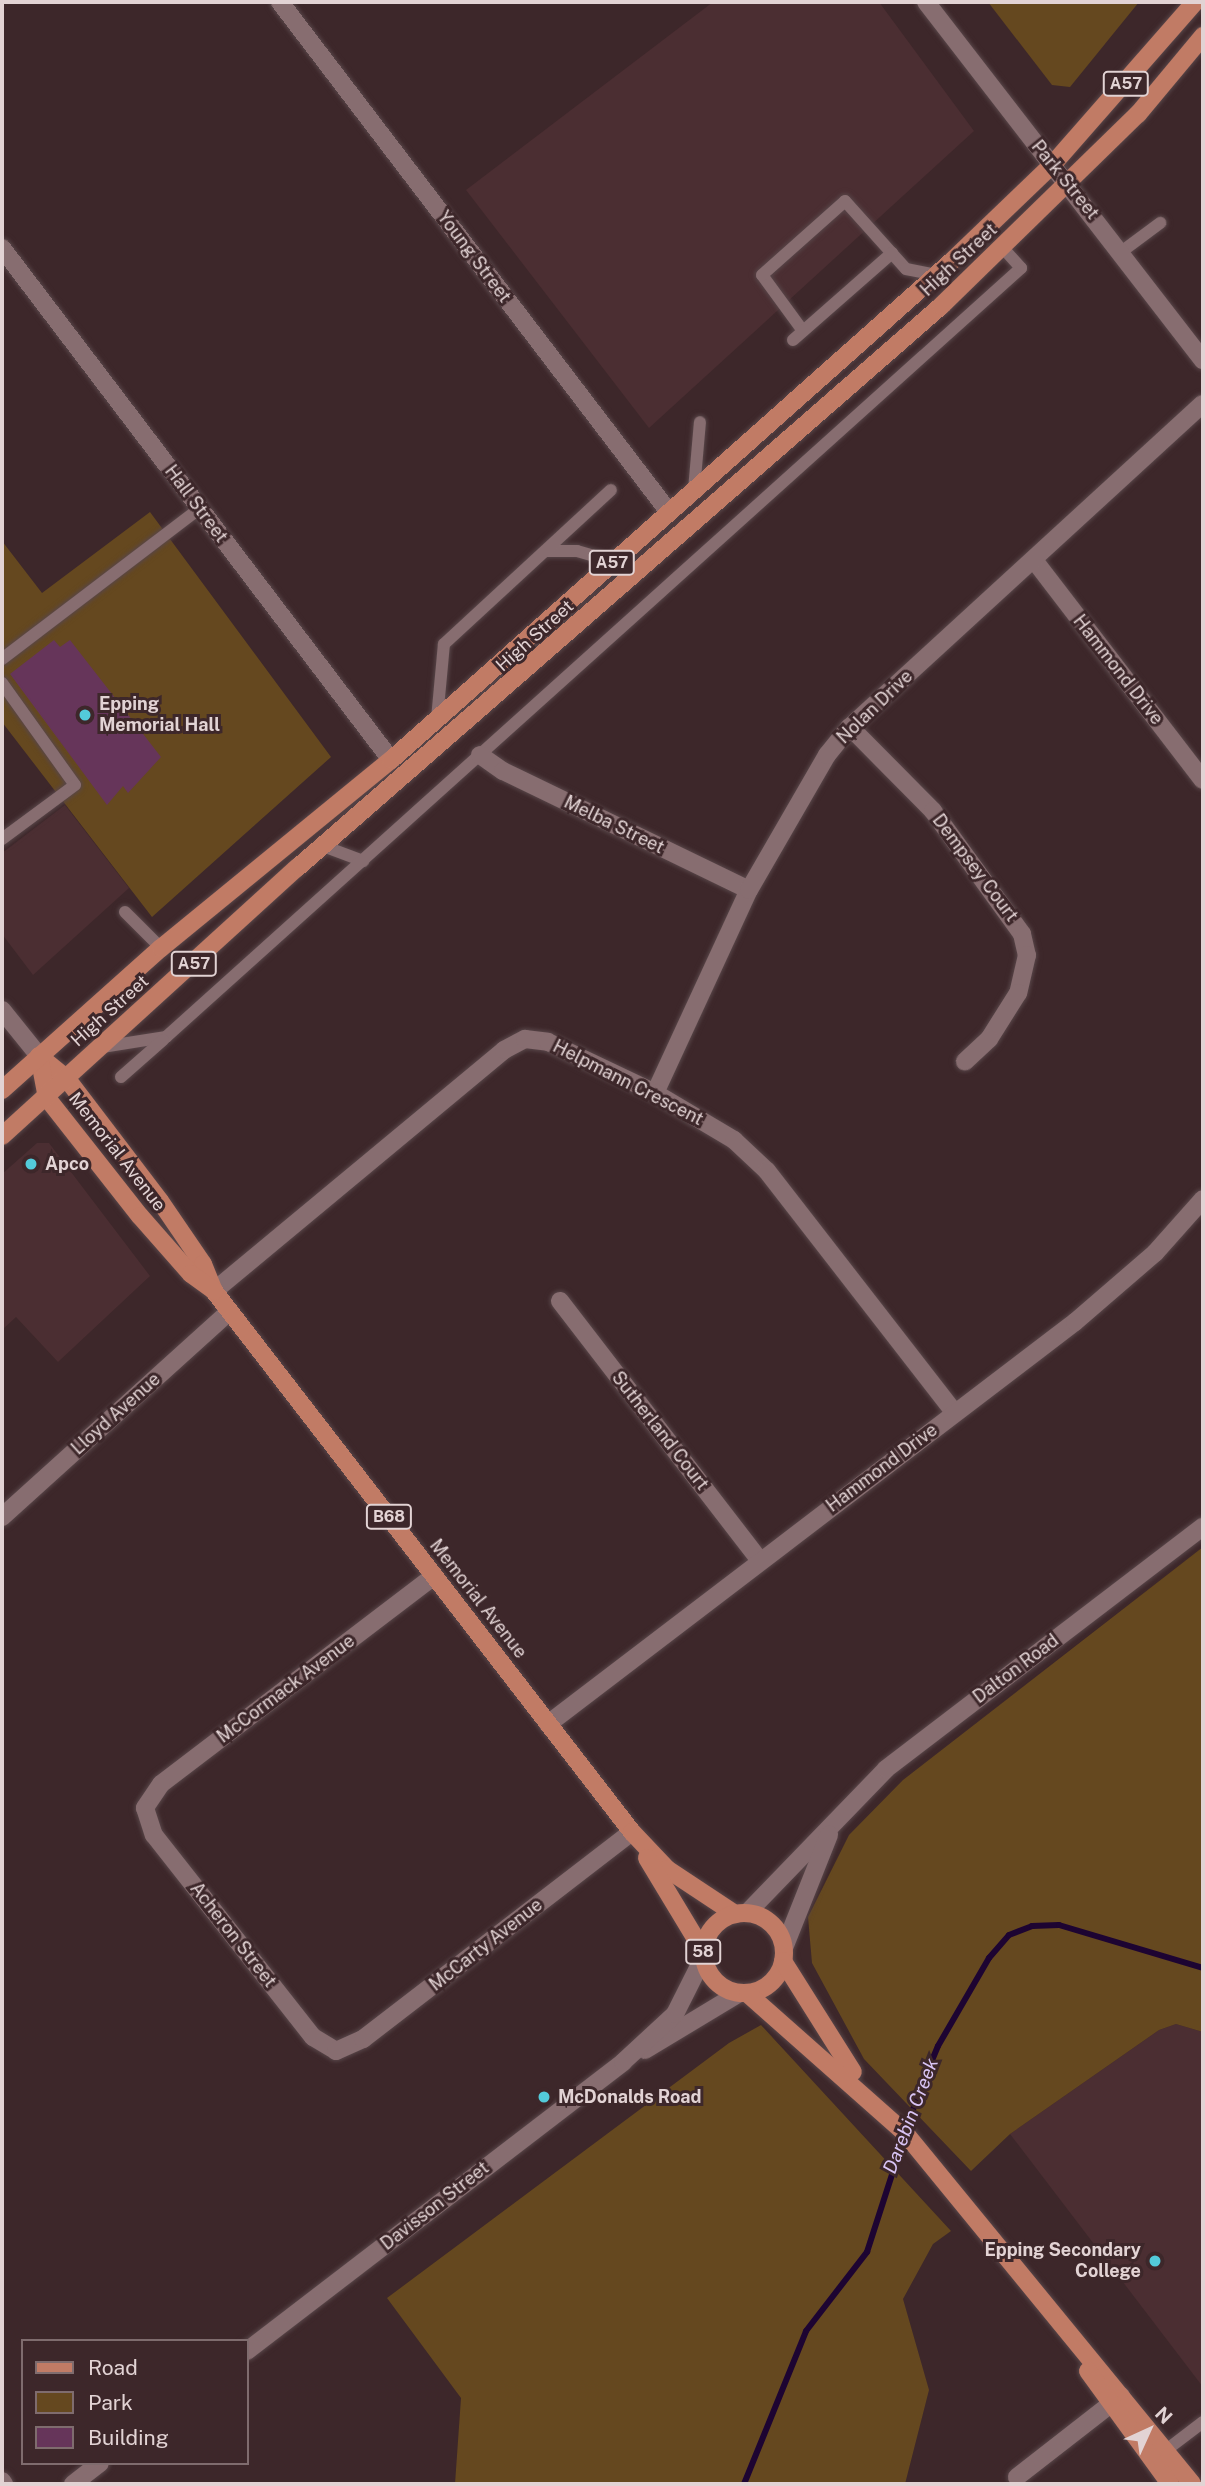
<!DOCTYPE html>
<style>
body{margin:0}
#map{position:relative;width:1205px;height:2486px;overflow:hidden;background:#3d272a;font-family:"Public Sans",sans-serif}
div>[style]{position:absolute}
.built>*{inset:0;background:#4b2e32}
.green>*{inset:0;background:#65481f}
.stream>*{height:6px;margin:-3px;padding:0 3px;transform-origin:3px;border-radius:3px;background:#1d0432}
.building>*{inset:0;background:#66355a}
.roads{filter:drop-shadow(0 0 2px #584649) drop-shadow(0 0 2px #584649)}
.service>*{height:12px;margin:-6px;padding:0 6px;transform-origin:6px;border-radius:6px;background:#876d70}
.minor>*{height:18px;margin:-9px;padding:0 9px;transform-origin:9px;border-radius:9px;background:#876d70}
.tertiary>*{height:18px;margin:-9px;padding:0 9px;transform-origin:9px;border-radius:9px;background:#876d70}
.primary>*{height:18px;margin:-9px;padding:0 9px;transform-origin:9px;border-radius:9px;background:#c17b65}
.primary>.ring{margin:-9px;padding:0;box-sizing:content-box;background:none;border:18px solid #c17b65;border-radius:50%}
.dots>*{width:19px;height:19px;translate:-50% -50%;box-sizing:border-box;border:4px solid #3d272a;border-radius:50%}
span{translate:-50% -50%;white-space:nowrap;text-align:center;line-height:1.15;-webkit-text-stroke:6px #3d272a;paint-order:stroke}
.shield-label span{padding:2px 5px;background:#3d272a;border:2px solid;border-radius:5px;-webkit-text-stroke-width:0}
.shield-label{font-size:16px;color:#e2d3d4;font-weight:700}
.street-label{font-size:18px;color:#e2d3d4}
.poi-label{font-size:18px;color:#e2d3d4;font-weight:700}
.left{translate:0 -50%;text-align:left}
.right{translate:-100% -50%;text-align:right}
.water-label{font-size:19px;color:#d9c4f5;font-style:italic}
.frame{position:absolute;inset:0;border:4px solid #e2d3d4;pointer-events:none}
.legend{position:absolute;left:21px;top:2339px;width:228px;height:126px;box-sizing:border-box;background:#3d272a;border:2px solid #7f6c6e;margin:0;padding:9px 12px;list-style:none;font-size:21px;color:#e2d3d4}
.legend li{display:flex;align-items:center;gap:14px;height:35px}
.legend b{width:35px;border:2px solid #7f6c6e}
.north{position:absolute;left:1114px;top:2395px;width:70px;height:70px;-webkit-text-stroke:5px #3d272a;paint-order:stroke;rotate:45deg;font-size:19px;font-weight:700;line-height:28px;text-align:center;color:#e2d3d4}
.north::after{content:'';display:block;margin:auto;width:24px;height:32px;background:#e2d3d4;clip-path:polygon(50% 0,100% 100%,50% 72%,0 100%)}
</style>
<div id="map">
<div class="built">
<i style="clip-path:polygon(713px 2px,879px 2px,974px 131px,649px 428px,466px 190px)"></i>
<i style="clip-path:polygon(65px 805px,129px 888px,33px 975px,2px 934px,2px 853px)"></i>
<i style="clip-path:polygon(37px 1143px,49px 1143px,150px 1276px,58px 1362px,16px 1317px,2px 1330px,2px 1174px)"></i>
<i style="clip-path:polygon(1176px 2024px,1203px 2032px,1203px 2387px,1010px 2134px,1159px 2030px)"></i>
</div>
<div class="green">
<i style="clip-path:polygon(988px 2px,1139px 2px,1070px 87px,1052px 85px)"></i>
<i style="clip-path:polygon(150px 512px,331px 757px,152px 917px,2px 722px,2px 541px,42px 593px)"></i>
<i style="clip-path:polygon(1203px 1547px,1203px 2032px,1176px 2024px,1159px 2030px,1010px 2134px,971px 2171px,864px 2059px,812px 1963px,808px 1917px,849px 1835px,903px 1780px)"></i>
<i style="clip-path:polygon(761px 2025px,951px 2231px,933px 2244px,903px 2299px,929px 2390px,905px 2484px,455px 2484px,461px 2398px,387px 2298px,729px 2043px)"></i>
</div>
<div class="stream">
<i style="left:744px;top:2484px;width:165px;rotate:-67.9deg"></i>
<i style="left:806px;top:2331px;width:100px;rotate:-52.3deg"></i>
<i style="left:867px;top:2252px;width:166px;rotate:-72.1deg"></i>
<i style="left:918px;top:2094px;width:52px;rotate:-67.4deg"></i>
<i style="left:938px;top:2046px;width:102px;rotate:-59.9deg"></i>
<i style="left:989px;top:1958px;width:30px;rotate:-49deg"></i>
<i style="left:1009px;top:1935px;width:25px;rotate:-21deg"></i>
<i style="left:1032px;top:1926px;width:27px;rotate:-2deg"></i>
<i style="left:1059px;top:1925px;width:150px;rotate:16.6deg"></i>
</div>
<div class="building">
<i style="clip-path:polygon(54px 640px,60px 647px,70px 640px,161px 757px,128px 793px,123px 786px,107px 805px,10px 674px)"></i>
</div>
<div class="roads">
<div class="service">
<i style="left:1121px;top:252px;width:49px;rotate:-36.6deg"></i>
<i style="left:803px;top:331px;width:69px;rotate:-126.2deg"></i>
<i style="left:762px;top:275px;width:111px;rotate:-41.7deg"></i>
<i style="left:845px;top:201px;width:91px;rotate:48.1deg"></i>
<i style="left:906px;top:269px;width:32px;rotate:11deg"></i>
<i style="left:793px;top:340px;width:132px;rotate:-41.3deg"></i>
<i style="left:694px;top:490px;width:68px;rotate:-85deg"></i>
<i style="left:546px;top:551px;width:31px"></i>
<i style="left:577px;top:551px;width:37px;rotate:16deg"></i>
<i style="left:2px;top:659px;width:248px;rotate:-37.3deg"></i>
<i style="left:2px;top:683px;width:125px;rotate:54.4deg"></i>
<i style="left:75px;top:785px;width:91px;rotate:143.5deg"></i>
<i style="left:437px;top:719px;width:75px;rotate:-84.7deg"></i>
<i style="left:444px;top:644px;width:227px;rotate:-42.7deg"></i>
<i style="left:323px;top:846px;width:43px;rotate:20.6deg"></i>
<i style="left:125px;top:912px;width:51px;rotate:45deg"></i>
<i style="left:102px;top:1047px;width:65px;rotate:-8.9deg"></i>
<i style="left:166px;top:1037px;width:1150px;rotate:-41.97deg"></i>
<i style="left:1021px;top:268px;width:27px;rotate:-132deg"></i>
<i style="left:121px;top:1077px;width:56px;rotate:-41.4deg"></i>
<i style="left:1161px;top:2454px;width:53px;rotate:-37.3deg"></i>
</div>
<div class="minor">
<i style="left:280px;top:2px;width:641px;rotate:52.67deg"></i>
<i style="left:926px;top:2px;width:453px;rotate:52.3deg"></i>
<i style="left:2px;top:248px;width:643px;rotate:52.77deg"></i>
<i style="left:1034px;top:560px;width:277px;rotate:52.5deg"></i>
<i style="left:850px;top:727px;width:118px;rotate:45.3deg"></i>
<i style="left:933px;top:811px;width:152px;rotate:54.1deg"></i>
<i style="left:1022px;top:934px;width:22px;rotate:77deg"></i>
<i style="left:1027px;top:955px;width:39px;rotate:103deg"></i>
<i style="left:1018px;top:993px;width:54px;rotate:122.2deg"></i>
<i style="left:989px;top:1039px;width:33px;rotate:137deg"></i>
<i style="left:480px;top:755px;width:28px;rotate:35deg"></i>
<i style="left:503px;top:771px;width:273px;rotate:25.8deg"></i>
<i style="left:2px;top:1010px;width:59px;rotate:51.2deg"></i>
<i style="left:655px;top:1093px;width:224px;rotate:-65.2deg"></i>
<i style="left:749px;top:890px;width:156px;rotate:-60deg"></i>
<i style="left:827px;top:755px;width:36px;rotate:-51deg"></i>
<i style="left:850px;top:727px;width:478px;rotate:-42.5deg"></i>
<i style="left:214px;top:1291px;width:377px;rotate:-39.7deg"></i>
<i style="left:504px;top:1050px;width:24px;rotate:-28deg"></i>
<i style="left:525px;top:1039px;width:23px;rotate:7deg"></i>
<i style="left:548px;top:1042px;width:119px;rotate:25.5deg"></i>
<i style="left:655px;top:1093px;width:92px;rotate:30.7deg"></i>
<i style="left:734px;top:1140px;width:45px;rotate:43.2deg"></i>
<i style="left:767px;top:1171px;width:305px;rotate:52.2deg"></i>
<i style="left:560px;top:1301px;width:328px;rotate:52.4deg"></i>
<i style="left:2px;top:1517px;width:307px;rotate:-42.1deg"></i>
<i style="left:434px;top:1576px;width:343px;rotate:142.7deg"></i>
<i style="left:161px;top:1784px;width:29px;rotate:124deg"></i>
<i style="left:145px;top:1808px;width:28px;rotate:72deg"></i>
<i style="left:154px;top:1835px;width:257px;rotate:51.8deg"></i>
<i style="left:313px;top:2037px;width:27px;rotate:31deg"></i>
<i style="left:336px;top:2051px;width:30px;rotate:-24deg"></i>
<i style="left:363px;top:2039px;width:339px;rotate:-37.6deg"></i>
<i style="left:548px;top:1724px;width:663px;rotate:-37.34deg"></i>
<i style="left:1075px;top:1322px;width:106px;rotate:-40.8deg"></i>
<i style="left:1155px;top:1253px;width:72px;rotate:-48.4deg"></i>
<i style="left:747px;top:1913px;width:200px;rotate:-46deg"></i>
<i style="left:886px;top:1769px;width:399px;rotate:-37.4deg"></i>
<i style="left:784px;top:1948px;width:122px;rotate:-68.3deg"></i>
<i style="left:1017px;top:2477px;width:132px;rotate:-37.9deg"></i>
<i style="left:2px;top:2481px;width:4px;rotate:56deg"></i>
</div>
<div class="tertiary">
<i style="left:645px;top:2050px;width:109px;rotate:-31.1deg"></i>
<i style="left:247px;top:2351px;width:474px;rotate:-37.5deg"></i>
<i style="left:623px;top:2062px;width:71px;rotate:-42.7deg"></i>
<i style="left:675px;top:2014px;width:63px;rotate:-63.4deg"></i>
<i style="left:73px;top:2484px;width:34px;rotate:-38deg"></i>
</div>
<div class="primary">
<i style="left:39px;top:1056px;width:36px;rotate:39deg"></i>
<i style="left:67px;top:1079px;width:153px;rotate:52.7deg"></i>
<i style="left:160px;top:1201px;width:76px;rotate:55.7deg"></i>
<i style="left:203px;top:1264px;width:29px;rotate:68deg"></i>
<i style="left:214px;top:1291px;width:684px;rotate:52.31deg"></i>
<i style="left:632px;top:1832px;width:51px;rotate:46.6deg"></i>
<i style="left:667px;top:1869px;width:82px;rotate:33.5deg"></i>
<i style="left:39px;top:1056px;width:43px;rotate:79.2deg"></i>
<i style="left:47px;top:1098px;width:150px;rotate:51.8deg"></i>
<i style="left:140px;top:1216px;width:77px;rotate:48.7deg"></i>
<i style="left:191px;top:1274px;width:29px;rotate:36deg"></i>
<i style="left:2px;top:1090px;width:213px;rotate:-41.8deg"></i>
<i style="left:161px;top:948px;width:297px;rotate:-39.3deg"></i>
<i style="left:391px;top:760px;width:752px;rotate:-41.66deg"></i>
<i style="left:953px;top:260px;width:140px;rotate:-43.8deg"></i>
<i style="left:1054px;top:163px;width:214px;rotate:-48.8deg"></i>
<i style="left:2px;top:1136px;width:399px;rotate:-42.3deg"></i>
<i style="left:297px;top:868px;width:855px;rotate:-41.11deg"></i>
<i style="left:941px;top:306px;width:275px;rotate:-44.3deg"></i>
<i style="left:1138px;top:114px;width:102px;rotate:-50.2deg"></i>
<i style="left:647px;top:1858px;width:109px;rotate:58.9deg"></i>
<i class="ring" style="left:704px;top:1913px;width:62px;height:62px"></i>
<i style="left:783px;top:1961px;width:131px;rotate:57.8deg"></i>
<i style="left:748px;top:1994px;width:210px;rotate:41.5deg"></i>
<i style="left:905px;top:2133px;width:453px;rotate:50.7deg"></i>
<i style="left:1088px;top:2371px;width:140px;rotate:54deg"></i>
</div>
</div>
<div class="dots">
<i style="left:85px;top:715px;background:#53cbda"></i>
<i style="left:31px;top:1164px;background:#53cbda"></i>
<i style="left:544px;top:2097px;background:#53cbda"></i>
<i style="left:1155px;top:2261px;background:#53cbda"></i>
</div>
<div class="shield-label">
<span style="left:1126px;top:84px">A57</span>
<span style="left:612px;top:563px">A57</span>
<span style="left:194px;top:964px">A57</span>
<span style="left:389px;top:1517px">B68</span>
<span style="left:703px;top:1952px">58</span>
</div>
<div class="street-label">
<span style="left:1065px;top:180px;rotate:51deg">Park Street</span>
<span style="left:474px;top:257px;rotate:53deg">Young Street</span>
<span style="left:959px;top:260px;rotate:-43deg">High Street</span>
<span style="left:196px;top:504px;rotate:53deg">Hall Street</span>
<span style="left:535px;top:636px;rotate:-42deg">High Street</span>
<span style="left:1118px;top:670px;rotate:52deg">Hammond Drive</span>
<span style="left:875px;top:707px;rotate:-44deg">Nolan Drive</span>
<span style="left:614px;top:825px;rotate:26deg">Melba Street</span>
<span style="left:975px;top:868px;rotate:53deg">Dempsey Court</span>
<span style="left:110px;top:1011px;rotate:-42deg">High Street</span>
<span style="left:628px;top:1083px;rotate:27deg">Helpmann Crescent</span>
<span style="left:117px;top:1152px;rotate:52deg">Memorial Avenue</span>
<span style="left:116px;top:1414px;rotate:-42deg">Lloyd Avenue</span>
<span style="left:660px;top:1431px;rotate:52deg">Sutherland Court</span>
<span style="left:882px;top:1468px;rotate:-37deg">Hammond Drive</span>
<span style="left:478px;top:1599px;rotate:52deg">Memorial Avenue</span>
<span style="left:1016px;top:1669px;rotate:-37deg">Dalton Road</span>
<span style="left:286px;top:1689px;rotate:-37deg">McCormack Avenue</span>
<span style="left:233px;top:1935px;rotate:52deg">Acheron Street</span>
<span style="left:486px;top:1945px;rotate:-38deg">McCarty Avenue</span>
<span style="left:435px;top:2206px;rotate:-38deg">Davisson Street</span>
</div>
<div class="poi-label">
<span class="left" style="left:99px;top:715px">Epping<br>Memorial Hall</span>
<span class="left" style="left:45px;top:1164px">Apco</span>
<span class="left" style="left:558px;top:2097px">McDonalds Road</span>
<span class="right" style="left:1141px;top:2261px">Epping Secondary<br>College</span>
</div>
<div class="water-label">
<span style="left:911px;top:2116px;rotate:-69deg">Darebin Creek</span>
</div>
<div class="frame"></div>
<ul class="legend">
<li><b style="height:9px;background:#c17b65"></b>Road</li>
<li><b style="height:19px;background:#65481f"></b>Park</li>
<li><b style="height:19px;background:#66355a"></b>Building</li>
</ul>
<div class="north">N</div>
</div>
